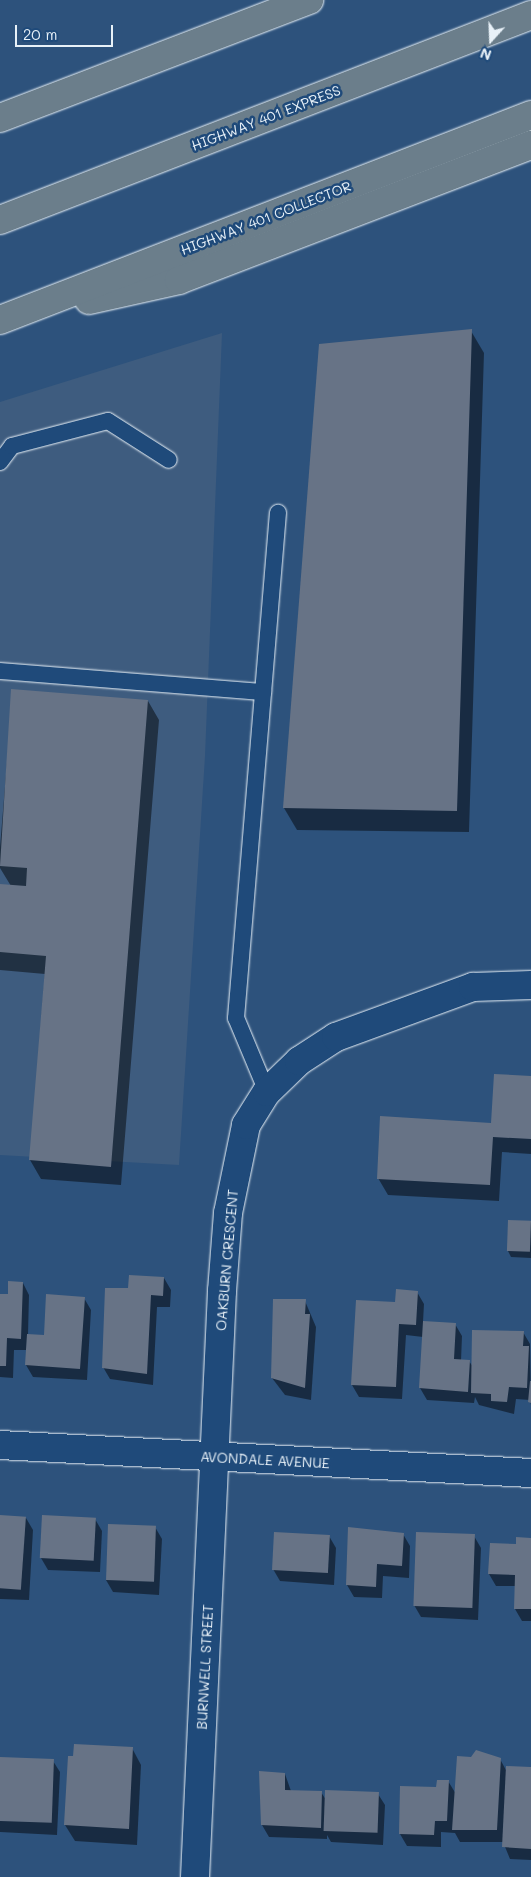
<!DOCTYPE html>
<style>
body{margin:0}
#map{position:relative;width:531px;height:1877px;overflow:hidden;background:#2d527c;font-family:Mali,sans-serif}
div>[style]{position:absolute}
.built>*{inset:0;background:#3e5c7f}
.shadow>*{inset:0;background:#0007}
.building>*{inset:0;background:#677386;transform-origin:0 0}
.roads{filter:drop-shadow(0 0 1px #e8f1f8) drop-shadow(0 0 1px #e8f1f8)}
.service>*{height:16px;margin:-8px;padding:0 8px;transform-origin:8px;border-radius:8px;background:#1f4a7a}
.minor>*{height:28px;margin:-14px;padding:0 14px;transform-origin:14px;border-radius:14px;background:#1f4a7a}
.motorway>*{height:28px;margin:-14px;padding:0 14px;transform-origin:14px;border-radius:14px;background:#6b7e8b}
span{translate:-50% -50%;white-space:nowrap;text-align:center;line-height:1.15;-webkit-text-stroke:5px #1f4a7a;paint-order:stroke}
.street-label{font-size:14px;color:#e8f1f8}
.north{position:absolute;left:466px;top:15px;width:50px;height:50px;-webkit-text-stroke:4px #1f4a7a;paint-order:stroke;rotate:200deg;font-size:14px;font-weight:700;line-height:20px;text-align:center;color:#e8f1f8}
.north::after{content:'';display:block;margin:auto;width:18px;height:22px;background:#e8f1f8;clip-path:polygon(50% 0,100% 100%,50% 72%,0 100%)}
.scale{position:absolute;left:15px;top:25px;width:98px;height:22px;box-sizing:border-box;border:2px solid #e8f1f8;border-top:0;padding-left:6px;font-size:15px;line-height:18px;white-space:nowrap;color:#e8f1f8;-webkit-text-stroke:4px #1f4a7a;paint-order:stroke}
</style>
<div id="map">
<div class="built">
<i style="clip-path:polygon(222px 333px,205px 756px,179px 1165px,0 1155px,0 402px)"></i>
</div>
<div class="shadow">
<i style="clip-path:polygon(471px 331px,484px 353px,469px 832px,297px 830px,284px 808px)"></i>
<i style="clip-path:polygon(13px 690px,148px 701px,159px 720px,121px 1185px,41px 1179px,30px 1160px,45px 974px,0 970px,0 885px,11px 886px,0 868px,0 847px)"></i>
<i style="clip-path:polygon(531px 1077px,531px 1154px,502px 1152px,499px 1201px,388px 1195px,378px 1178px,492px 1124px)"></i>
<i style="clip-path:polygon(531px 1222px,531px 1258px,511px 1257px,508px 1251px)"></i>
<i style="clip-path:polygon(164px 1278px,171px 1290px,170px 1307px,157px 1307px,153px 1385px,110px 1379px,103px 1367px,129px 1290px)"></i>
<i style="clip-path:polygon(23px 1283px,29px 1295px,28px 1335px,45px 1336px,84px 1298px,91px 1310px,87px 1380px,33px 1377px,26px 1365px,27px 1350px,14px 1350px,13px 1378px,0 1377px,0 1295px,9px 1296px)"></i>
<i style="clip-path:polygon(417px 1292px,424px 1304px,423px 1322px,455px 1324px,462px 1336px,461px 1361px,469px 1361px,473px 1367px,523px 1332px,530px 1344px,531px 1405px,530px 1400px,516px 1399px,514px 1414px,479px 1405px,475px 1397px,474px 1403px,427px 1400px,420px 1388px,423px 1337px,406px 1335px,402px 1399px,359px 1397px,352px 1385px,396px 1304px)"></i>
<i style="clip-path:polygon(305px 1301px,316px 1327px,311px 1400px,285px 1395px,272px 1378px)"></i>
<i style="clip-path:polygon(0 1517px,26px 1518px,33px 1530px,29px 1600px,0 1599px)"></i>
<i style="clip-path:polygon(95px 1519px,102px 1531px,100px 1572px,48px 1570px,41px 1558px)"></i>
<i style="clip-path:polygon(155px 1527px,162px 1539px,159px 1595px,113px 1592px,106px 1580px)"></i>
<i style="clip-path:polygon(403px 1534px,410px 1546px,409px 1578px,383px 1576px,382px 1598px,354px 1597px,347px 1585px)"></i>
<i style="clip-path:polygon(329px 1536px,336px 1548px,334px 1585px,280px 1581px,273px 1569px)"></i>
<i style="clip-path:polygon(474px 1536px,481px 1548px,478px 1620px,421px 1617px,414px 1605px)"></i>
<i style="clip-path:polygon(531px 1539px,531px 1621px,522px 1621px,515px 1609px,516px 1586px,496px 1586px,489px 1574px,517px 1545px)"></i>
<i style="clip-path:polygon(132px 1748px,141px 1765px,137px 1845px,75px 1841px,65px 1825px)"></i>
<i style="clip-path:polygon(0 1758px,53px 1761px,60px 1772px,57px 1835px,0 1832px)"></i>
<i style="clip-path:polygon(500px 1759px,507px 1772px,531px 1768px,531px 1860px,510px 1859px,503px 1842px,460px 1842px,455px 1833px,441px 1832px,441px 1847px,407px 1846px,400px 1834px,437px 1788px,448px 1781px,456px 1794px)"></i>
<i style="clip-path:polygon(260px 1772px,285px 1774px,291px 1791px,321px 1792px,326px 1800px,378px 1794px,385px 1805px,383px 1845px,331px 1842px,327px 1835px,327px 1839px,269px 1837px,262px 1825px)"></i>
</div>
<div class="building">
<i style="clip-path:polygon(472px 329px,457px 811px,283px 808px,319px 344px)"></i>
<i style="clip-path:polygon(11px 689px,148px 700px,111px 1167px,29px 1160px,46px 956px,0 952px,0 884px,26px 886px,27px 868px,0 866px)"></i>
<i style="clip-path:polygon(494px 1074px,531px 1076px,531px 1139px,493px 1137px,490px 1185px,377px 1179px,380px 1116px,491px 1123px)"></i>
<i style="left:508px;top:1220px;width:23px;height:31px;rotate:2deg"></i>
<i style="clip-path:polygon(129px 1275px,164px 1277px,163px 1296px,151px 1295px,147px 1374px,102px 1368px,105px 1288px,128px 1288px)"></i>
<i style="clip-path:polygon(8px 1281px,23px 1282px,21px 1339px,7px 1338px,6px 1366px,0 1366px,0 1294px,8px 1294px)"></i>
<i style="clip-path:polygon(396px 1289px,418px 1291px,416px 1325px,399px 1324px,396px 1387px,351px 1385px,356px 1300px,395px 1302px)"></i>
<i style="clip-path:polygon(46px 1294px,85px 1297px,80px 1369px,25px 1365px,27px 1334px,44px 1335px)"></i>
<i style="clip-path:polygon(273px 1299px,306px 1299px,305px 1314px,310px 1314px,305px 1388px,271px 1378px)"></i>
<i style="clip-path:polygon(423px 1321px,456px 1323px,454px 1359px,470px 1360px,468px 1392px,419px 1388px)"></i>
<i style="clip-path:polygon(472px 1330px,524px 1331px,523px 1346px,529px 1346px,527px 1388px,509px 1387px,507px 1402px,491px 1401px,491px 1394px,471px 1393px)"></i>
<i style="clip-path:polygon(530px 1381px,531px 1381px,531px 1403px,528px 1402px)"></i>
<i style="left:0;top:1515px;width:26px;height:73px;rotate:4deg"></i>
<i style="left:42px;top:1515px;width:54px;height:43px;rotate:3deg"></i>
<i style="left:108px;top:1524px;width:48px;height:56px;rotate:2deg"></i>
<i style="clip-path:polygon(348px 1527px,404px 1533px,402px 1566px,377px 1564px,376px 1587px,346px 1585px)"></i>
<i style="left:274px;top:1532px;width:56px;height:38px;rotate:3deg"></i>
<i style="left:416px;top:1532px;width:59px;height:74px;rotate:2deg"></i>
<i style="clip-path:polygon(516px 1537px,531px 1538px,531px 1609px,514px 1609px,515px 1575px,488px 1574px,490px 1543px,516px 1544px)"></i>
<i style="clip-path:polygon(74px 1744px,133px 1747px,129px 1829px,64px 1825px,68px 1756px,73px 1756px)"></i>
<i style="clip-path:polygon(476px 1750px,501px 1758px,497px 1830px,452px 1830px,457px 1756px,471px 1757px)"></i>
<i style="left:0;top:1757px;width:54px;height:64px;rotate:2deg"></i>
<i style="clip-path:polygon(506px 1766px,531px 1767px,531px 1849px,502px 1847px)"></i>
<i style="clip-path:polygon(259px 1771px,285px 1773px,285px 1790px,322px 1791px,321px 1828px,261px 1825px)"></i>
<i style="clip-path:polygon(437px 1780px,449px 1780px,447px 1821px,435px 1821px,434px 1835px,399px 1834px,400px 1786px,436px 1787px)"></i>
<i style="left:325px;top:1790px;width:54px;height:41px;rotate:2deg"></i>
</div>
<div class="roads">
<div class="service">
<i style="left:0;top:462px;width:20px;rotate:-53deg"></i>
<i style="left:12px;top:446px;width:99px;rotate:-14.6deg"></i>
<i style="left:108px;top:421px;width:72px;rotate:32.6deg"></i>
<i style="left:0;top:671px;width:264px;rotate:4.6deg"></i>
<i style="left:267px;top:1092px;width:80px;rotate:-112.7deg"></i>
<i style="left:236px;top:1018px;width:507px;rotate:-85.25deg"></i>
</div>
<div class="minor">
<i style="left:0;top:1445px;width:532px;rotate:3.02deg"></i>
<i style="left:195px;top:1877px;width:587px;rotate:-87.36deg"></i>
<i style="left:222px;top:1291px;width:78px;rotate:-85.6deg"></i>
<i style="left:228px;top:1213px;width:90px;rotate:-78.4deg"></i>
<i style="left:246px;top:1125px;width:39px;rotate:-58deg"></i>
<i style="left:267px;top:1092px;width:45px;rotate:-44.1deg"></i>
<i style="left:299px;top:1061px;width:44px;rotate:-33deg"></i>
<i style="left:336px;top:1037px;width:146px;rotate:-20.1deg"></i>
<i style="left:473px;top:987px;width:58px;rotate:-2deg"></i>
</div>
<div class="motorway">
<i style="left:0;top:118px;width:331px;rotate:-20.9deg"></i>
<i style="left:0;top:220px;width:569px;rotate:-21.11deg"></i>
<i style="left:89px;top:300px;width:92px;rotate:-12.5deg"></i>
<i style="left:179px;top:280px;width:377px;rotate:-21deg"></i>
<i style="left:0;top:320px;width:569px;rotate:-21.11deg"></i>
</div>
</div>
<div class="street-label">
<span style="left:266px;top:118px;rotate:-21deg">HIGHWAY 401 EXPRESS</span>
<span style="left:266px;top:218px;rotate:-21deg">HIGHWAY 401 COLLECTOR</span>
<span style="left:227px;top:1260px;rotate:-85deg">OAKBURN CRESCENT</span>
<span style="left:265px;top:1460px;rotate:3deg">AVONDALE AVENUE</span>
<span style="left:205px;top:1667px;rotate:-87deg">BURNWELL STREET</span>
</div>
<div class="north">N</div>
<div class="scale">20 m</div>
</div>
